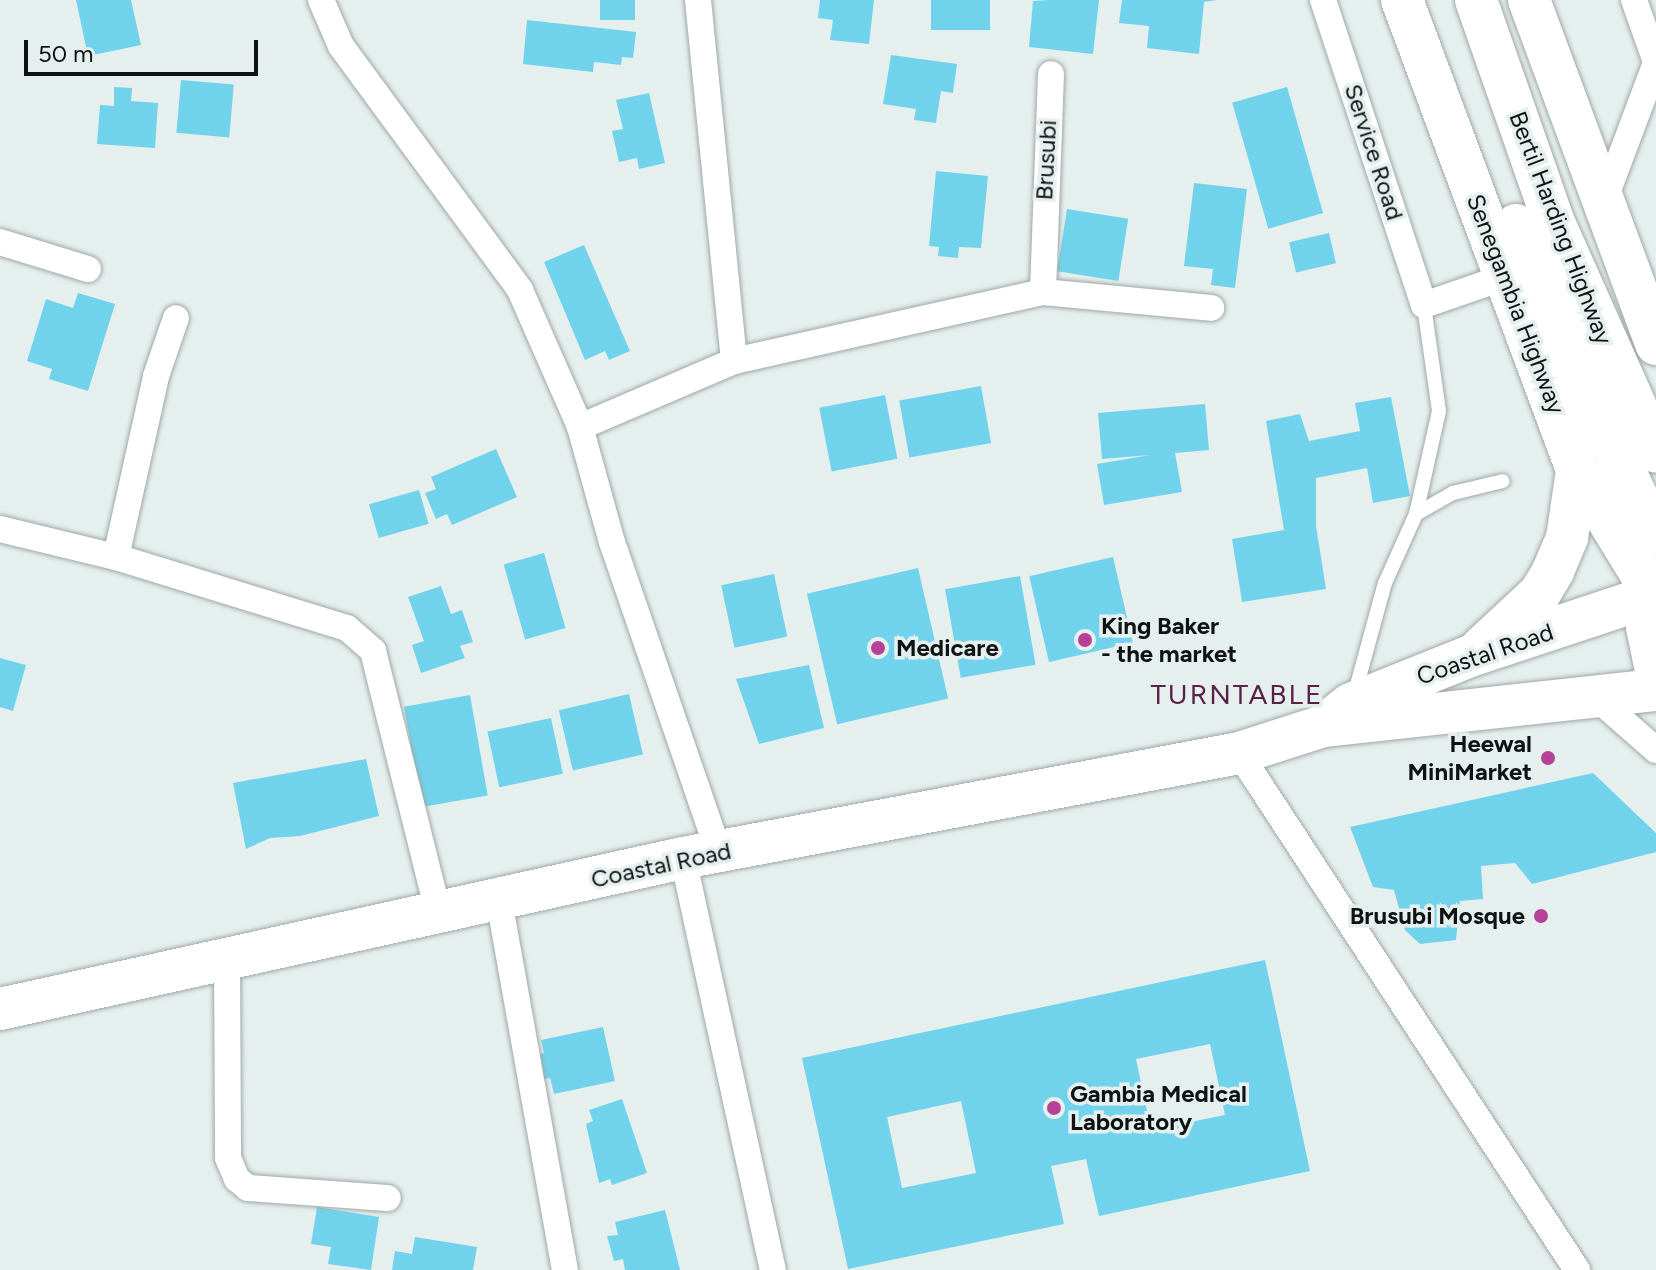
<!DOCTYPE html>
<style>
body{margin:0}
#map{position:relative;width:1656px;height:1270px;overflow:hidden;background:#e5efee;font-family:Figtree,sans-serif}
div>[style]{position:absolute}
.building>*{inset:0;background:#71d3eb;transform-origin:0 0}
.roads{filter:drop-shadow(0 0 2px #9fa8a6) drop-shadow(0 0 2px #9fa8a6)}
.lane>*{height:14px;margin:-7px;padding:0 7px;transform-origin:7px;border-radius:7px;background:#fff}
.street>*{height:26px;margin:-13px;padding:0 13px;transform-origin:13px;border-radius:13px;background:#fff}
.primary>*{height:42px;margin:-21px;padding:0 21px;transform-origin:21px;border-radius:21px;background:#fff}
.dots>*{width:22px;height:22px;translate:-50% -50%;box-sizing:border-box;border:4px solid #e5efee;border-radius:50%}
span{translate:-50% -50%;white-space:nowrap;text-align:center;line-height:1.15;-webkit-text-stroke:7px #e5efee;paint-order:stroke}
.street-label{font-size:24px;color:#0f1212}
.poi-label{font-size:24px;color:#0f1212;font-weight:700}
.left{translate:0 -50%;text-align:left}
.right{translate:-100% -50%;text-align:right}
.quarter-label{font-size:28px;color:#5a2049;letter-spacing:2px}
.scale{position:absolute;left:24px;top:40px;width:234px;height:36px;box-sizing:border-box;border:4px solid #0f1212;border-top:0;padding-left:10px;font-size:24px;line-height:28px;white-space:nowrap;color:#0f1212;-webkit-text-stroke:6px #e5efee;paint-order:stroke}
</style>
<div id="map">
<div class="building">
<i style="clip-path:polygon(76px 0,131px 0,141px 45px,88px 56px)"></i>
<i style="left:600px;top:0;width:35px;height:20px"></i>
<i style="clip-path:polygon(820px 0,874px 0,869px 44px,830px 40px,833px 20px,818px 18px)"></i>
<i style="left:931px;top:0;width:59px;height:30px"></i>
<i style="clip-path:polygon(1050px 0,1099px 0,1093px 54px,1029px 47px,1033px 1px)"></i>
<i style="clip-path:polygon(1122px 0,1217px 0,1204px 2px,1199px 54px,1147px 48px,1149px 26px,1119px 23px)"></i>
<i style="clip-path:polygon(527px 20px,636px 32px,633px 58px,622px 57px,621px 65px,594px 62px,593px 72px,523px 64px)"></i>
<i style="clip-path:polygon(891px 55px,957px 64px,953px 93px,941px 91px,936px 123px,914px 120px,916px 109px,883px 104px)"></i>
<i style="left:181px;top:80px;width:53px;height:53px;rotate:5deg"></i>
<i style="clip-path:polygon(114px 87px,132px 88px,131px 101px,158px 103px,155px 148px,97px 144px,100px 105px,114px 106px)"></i>
<i style="left:1287px;top:87px;width:131px;height:57px;rotate:74deg"></i>
<i style="clip-path:polygon(649px 93px,665px 163px,639px 169px,637px 158px,619px 162px,612px 131px,623px 129px,616px 100px)"></i>
<i style="clip-path:polygon(936px 171px,988px 176px,981px 248px,959px 247px,958px 258px,938px 256px,939px 247px,929px 246px)"></i>
<i style="clip-path:polygon(1194px 183px,1247px 189px,1235px 288px,1211px 285px,1213px 269px,1184px 266px)"></i>
<i style="left:1067px;top:209px;width:62px;height:63px;rotate:9deg"></i>
<i style="left:1329px;top:233px;width:31px;height:41px;rotate:77deg"></i>
<i style="clip-path:polygon(584px 245px,630px 351px,609px 360px,605px 351px,585px 360px,544px 262px)"></i>
<i style="clip-path:polygon(78px 293px,115px 304px,88px 391px,49px 379px,52px 369px,27px 361px,46px 299px,73px 308px)"></i>
<i style="left:981px;top:386px;width:58px;height:83px;rotate:80deg"></i>
<i style="left:885px;top:395px;width:65px;height:67px;rotate:79deg"></i>
<i style="clip-path:polygon(1391px 397px,1410px 496px,1373px 503px,1367px 468px,1316px 478px,1316px 526px,1326px 589px,1242px 602px,1232px 539px,1284px 530px,1266px 421px,1300px 414px,1309px 441px,1360px 431px,1355px 403px)"></i>
<i style="clip-path:polygon(1205px 404px,1209px 450px,1175px 453px,1182px 492px,1104px 505px,1097px 464px,1150px 455px,1102px 459px,1098px 413px)"></i>
<i style="clip-path:polygon(496px 449px,517px 497px,452px 525px,447px 514px,436px 519px,425px 493px,436px 489px,431px 477px)"></i>
<i style="left:419px;top:490px;width:35px;height:52px;rotate:74deg"></i>
<i style="left:544px;top:553px;width:78px;height:42px;rotate:74deg"></i>
<i style="left:1113px;top:557px;width:88px;height:86px;rotate:77deg"></i>
<i style="left:918px;top:568px;width:134px;height:114px;rotate:77deg"></i>
<i style="left:774px;top:574px;width:64px;height:54px;rotate:78deg"></i>
<i style="left:1020px;top:576px;width:90px;height:76px;rotate:80deg"></i>
<i style="clip-path:polygon(441px 586px,451px 614px,462px 610px,473px 642px,460px 646px,465px 658px,421px 673px,412px 645px,424px 641px,408px 597px)"></i>
<i style="clip-path:polygon(0 658px,26px 665px,13px 711px,0 707px)"></i>
<i style="clip-path:polygon(809px 665px,824px 728px,759px 744px,736px 679px)"></i>
<i style="left:629px;top:694px;width:62px;height:72px;rotate:77deg"></i>
<i style="left:470px;top:695px;width:102px;height:67px;rotate:80deg"></i>
<i style="left:551px;top:718px;width:57px;height:65px;rotate:78deg"></i>
<i style="clip-path:polygon(366px 759px,379px 816px,300px 836px,270px 838px,246px 849px,233px 783px)"></i>
<i style="clip-path:polygon(1593px 773px,1656px 833px,1656px 852px,1532px 884px,1515px 863px,1481px 866px,1483px 899px,1460px 901px,1456px 940px,1420px 944px,1405px 930px,1394px 890px,1373px 887px,1350px 827px)"></i>
<i style="clip-path:polygon(evenodd,1265px 960px,1310px 1171px,1099px 1216px,1086px 1159px,1051px 1166px,1064px 1224px,848px 1269px,802px 1058px,1265px 960px,1210px 1044px,1225px 1115px,1151px 1130px,1136px 1059px,1210px 1044px,1265px 960px,961px 1101px,976px 1173px,902px 1188px,887px 1117px,961px 1101px)"></i>
<i style="clip-path:polygon(603px 1027px,615px 1081px,554px 1094px,550px 1078px,538px 1080px,532px 1056px,544px 1053px,541px 1040px)"></i>
<i style="clip-path:polygon(622px 1099px,647px 1173px,612px 1185px,610px 1179px,599px 1183px,586px 1124px,593px 1121px,589px 1110px)"></i>
<i style="clip-path:polygon(317px 1207px,379px 1217px,371px 1270px,328px 1264px,331px 1247px,311px 1244px)"></i>
<i style="clip-path:polygon(665px 1210px,680px 1270px,625px 1270px,623px 1259px,614px 1261px,607px 1236px,618px 1235px,615px 1222px)"></i>
<i style="clip-path:polygon(415px 1237px,477px 1247px,473px 1270px,392px 1270px,395px 1251px,412px 1254px)"></i>
</div>
<div class="roads">
<div class="lane">
<i style="left:1416px;top:514px;width:106px;rotate:-77.4deg"></i>
<i style="left:1439px;top:411px;width:107px;rotate:-98.1deg"></i>
<i style="left:1354px;top:696px;width:117px;rotate:-74.7deg"></i>
<i style="left:1385px;top:583px;width:76px;rotate:-65.8deg"></i>
<i style="left:1416px;top:514px;width:43px;rotate:-29.6deg"></i>
<i style="left:1453px;top:493px;width:51px;rotate:-13.5deg"></i>
</div>
<div class="street">
<i style="left:321px;top:0;width:50px;rotate:66.5deg"></i>
<i style="left:341px;top:46px;width:303px;rotate:53.7deg"></i>
<i style="left:520px;top:290px;width:150px;rotate:66.3deg"></i>
<i style="left:580px;top:427px;width:119px;rotate:74.5deg"></i>
<i style="left:612px;top:542px;width:328px;rotate:71deg"></i>
<i style="left:698px;top:0;width:363px;rotate:84.3deg"></i>
<i style="left:1323px;top:0;width:321px;rotate:71.7deg"></i>
<i style="left:1424px;top:305px;width:86px;rotate:-19.1deg"></i>
<i style="left:1634px;top:0;width:66px;rotate:70.5deg"></i>
<i style="left:1604px;top:201px;width:147px;rotate:-69.4deg"></i>
<i style="left:0;top:242px;width:92px;rotate:17.1deg"></i>
<i style="left:1043px;top:292px;width:218px;rotate:-87.9deg"></i>
<i style="left:580px;top:427px;width:168px;rotate:-23.2deg"></i>
<i style="left:734px;top:361px;width:317px;rotate:-12.6deg"></i>
<i style="left:1043px;top:292px;width:169px;rotate:5.4deg"></i>
<i style="left:0;top:529px;width:119px;rotate:13.6deg"></i>
<i style="left:116px;top:557px;width:242px;rotate:17.1deg"></i>
<i style="left:347px;top:628px;width:35px;rotate:41deg"></i>
<i style="left:373px;top:651px;width:268px;rotate:76deg"></i>
<i style="left:116px;top:557px;width:185px;rotate:-77.5deg"></i>
<i style="left:156px;top:376px;width:61px;rotate:-71deg"></i>
<i style="left:1592px;top:694px;width:85px;rotate:41.2deg"></i>
<i style="left:1239px;top:753px;width:618px;rotate:56.82deg"></i>
<i style="left:683px;top:858px;width:422px;rotate:77.7deg"></i>
<i style="left:499px;top:900px;width:376px;rotate:79.9deg"></i>
<i style="left:227px;top:958px;width:200px;rotate:89.7deg"></i>
<i style="left:228px;top:1158px;width:23px;rotate:67deg"></i>
<i style="left:237px;top:1179px;width:14px;rotate:39deg"></i>
<i style="left:248px;top:1188px;width:140px;rotate:4.1deg"></i>
</div>
<div class="primary">
<i style="left:1476px;top:0;width:238px;rotate:70.7deg"></i>
<i style="left:1555px;top:225px;width:248px;rotate:66deg"></i>
<i style="left:1529px;top:0;width:367px;rotate:69.7deg"></i>
<i style="left:1516px;top:225px;width:123px;rotate:68.5deg"></i>
<i style="left:1561px;top:339px;width:219px;rotate:64.3deg"></i>
<i style="left:1656px;top:591px;width:37px;rotate:104deg"></i>
<i style="left:1647px;top:627px;width:45px;rotate:78.4deg"></i>
<i style="left:1481px;top:648px;width:81px;rotate:-43deg"></i>
<i style="left:1540px;top:593px;width:26px;rotate:-59deg"></i>
<i style="left:1553px;top:571px;width:36px;rotate:-67deg"></i>
<i style="left:1567px;top:538px;width:69px;rotate:-81.6deg"></i>
<i style="left:1338px;top:714px;width:16px;rotate:-38deg"></i>
<i style="left:1351px;top:704px;width:131px;rotate:-21.9deg"></i>
<i style="left:1473px;top:655px;width:191px;rotate:-18.3deg"></i>
<i style="left:1654px;top:595px;width:147px;rotate:-121.6deg"></i>
<i style="left:1577px;top:470px;width:502px;rotate:-110.42deg"></i>
<i style="left:0;top:1009px;width:699px;rotate:-12.47deg"></i>
<i style="left:683px;top:858px;width:566px;rotate:-10.69deg"></i>
<i style="left:1239px;top:753px;width:88px;rotate:-17.8deg"></i>
<i style="left:1323px;top:726px;width:335px;rotate:-6.2deg"></i>
</div>
</div>
<div class="dots">
<i style="left:1085px;top:640px;background:#b84198"></i>
<i style="left:878px;top:648px;background:#b84198"></i>
<i style="left:1548px;top:758px;background:#b84198"></i>
<i style="left:1541px;top:916px;background:#b84198"></i>
<i style="left:1054px;top:1108px;background:#b84198"></i>
</div>
<div class="street-label">
<span style="left:1374px;top:152px;rotate:72deg">Service Road</span>
<span style="left:1046px;top:160px;rotate:-87deg">Brusubi</span>
<span style="left:1561px;top:228px;rotate:69deg">Bertil Harding Highway</span>
<span style="left:1516px;top:304px;rotate:69deg">Senegambia Highway</span>
<span style="left:1485px;top:654px;rotate:-19deg">Coastal Road</span>
<span style="left:661px;top:865px;rotate:-12deg">Coastal Road</span>
</div>
<div class="poi-label">
<span class="left" style="left:1101px;top:640px">King Baker<br>- the market</span>
<span class="left" style="left:896px;top:648px">Medicare</span>
<span class="right" style="left:1532px;top:758px">Heewal<br>MiniMarket</span>
<span class="right" style="left:1525px;top:916px">Brusubi Mosque</span>
<span class="left" style="left:1070px;top:1108px">Gambia Medical<br>Laboratory</span>
</div>
<div class="quarter-label">
<span style="left:1237px;top:694px">TURNTABLE</span>
</div>
<div class="scale">50 m</div>
</div>
